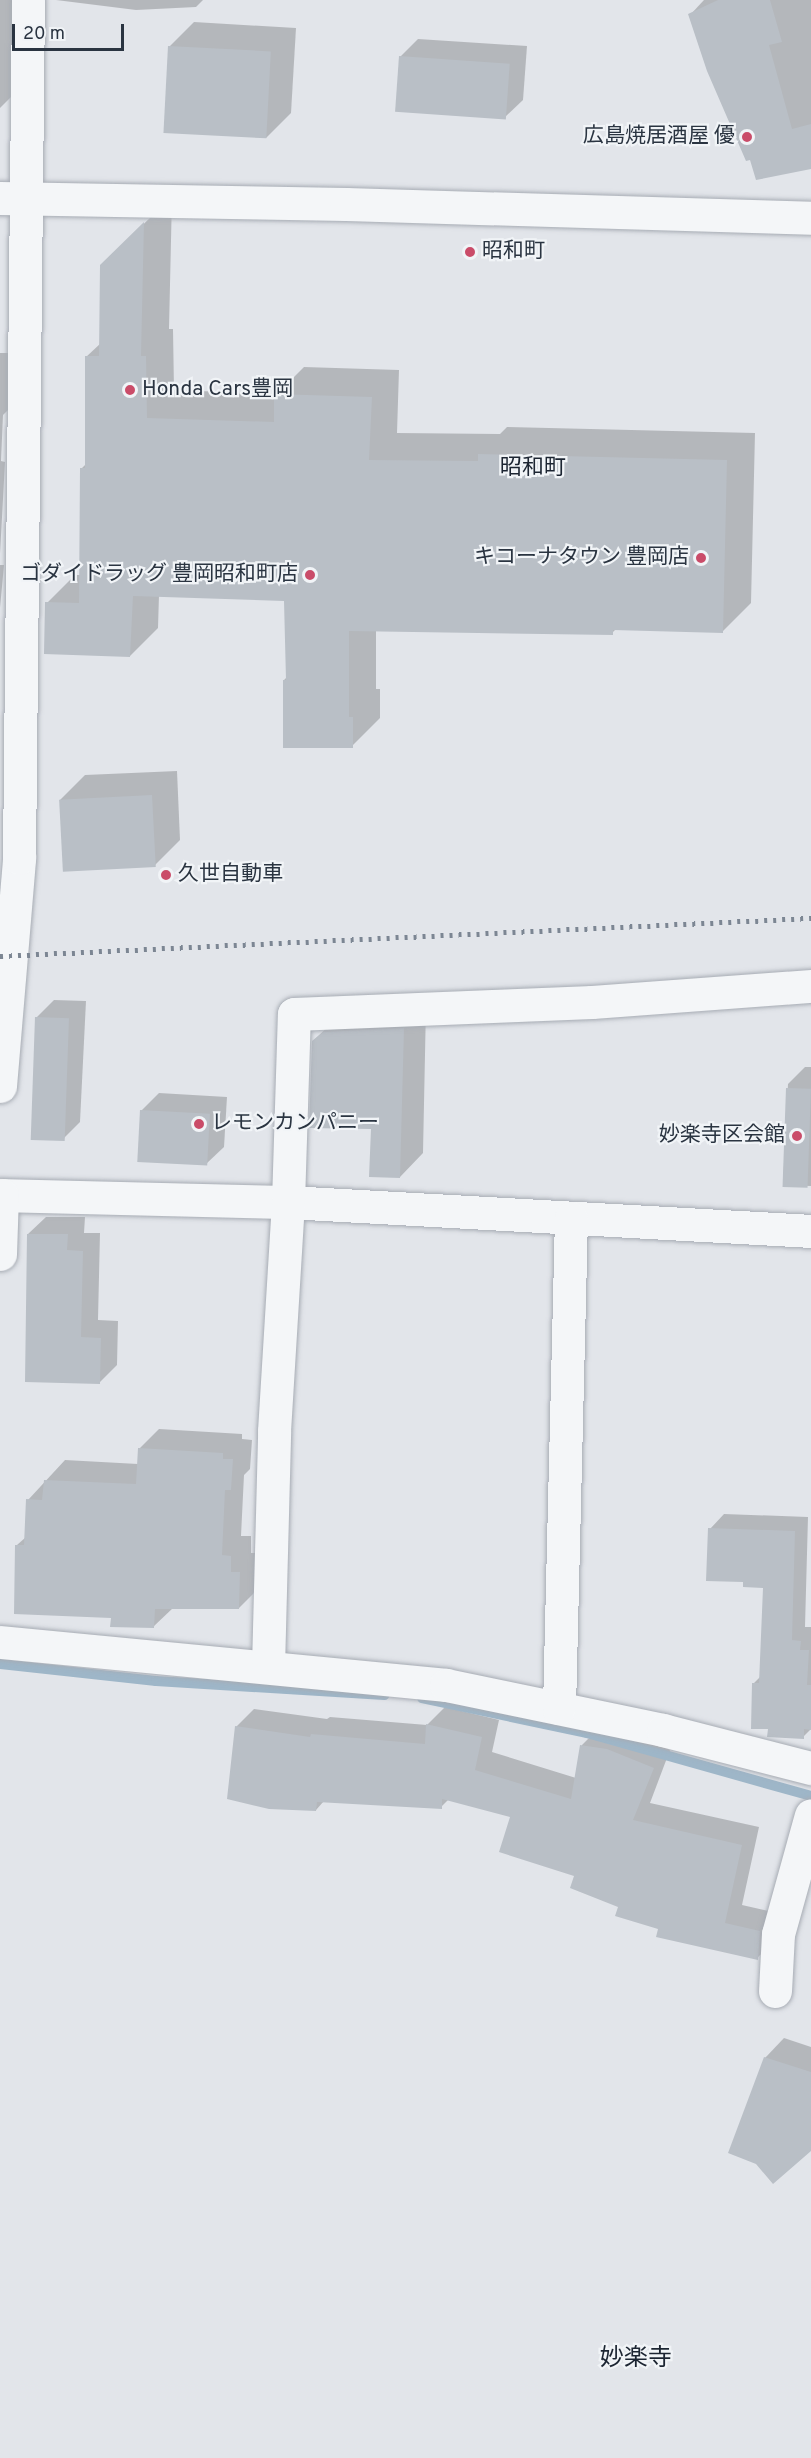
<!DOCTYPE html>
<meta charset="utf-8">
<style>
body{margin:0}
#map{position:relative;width:811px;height:2458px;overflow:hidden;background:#e2e5ea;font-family:Overpass,"Noto Sans JP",sans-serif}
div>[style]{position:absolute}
.shadow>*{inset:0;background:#0003}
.stream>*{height:10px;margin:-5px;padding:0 5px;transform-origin:5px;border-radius:5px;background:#9eb6c8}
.building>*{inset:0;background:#b9bfc6;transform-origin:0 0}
.roads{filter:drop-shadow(0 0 2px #a7acb4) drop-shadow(0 0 2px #a7acb4)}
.minor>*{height:33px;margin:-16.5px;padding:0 16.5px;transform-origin:16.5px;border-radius:16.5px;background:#f4f6f8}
.rail>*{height:4.5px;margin-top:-2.25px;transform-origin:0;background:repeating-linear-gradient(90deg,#7c8693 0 3px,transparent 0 9px)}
.dots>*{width:16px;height:16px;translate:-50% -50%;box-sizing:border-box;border:3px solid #f1f4f7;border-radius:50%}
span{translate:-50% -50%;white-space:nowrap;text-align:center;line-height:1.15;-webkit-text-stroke:4.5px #f1f4f7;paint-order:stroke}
.poi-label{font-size:21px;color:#2a3441}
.right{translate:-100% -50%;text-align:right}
.left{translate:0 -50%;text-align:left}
.neighbourhood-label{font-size:22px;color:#1c2532}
.quarter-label{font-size:24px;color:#1c2532}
.scale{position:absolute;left:12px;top:24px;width:112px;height:27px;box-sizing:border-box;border:3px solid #2a3441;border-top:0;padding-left:8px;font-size:18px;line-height:21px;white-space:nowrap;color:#2a3441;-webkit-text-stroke:4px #f1f4f7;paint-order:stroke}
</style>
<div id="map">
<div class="shadow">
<i style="clip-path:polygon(0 0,24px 0,18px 90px,0 108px)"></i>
<i style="clip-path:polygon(56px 0,203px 0,196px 7px,136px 10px)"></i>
<i style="clip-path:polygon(704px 0,811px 0,811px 167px,752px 158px,690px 15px)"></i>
<i style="clip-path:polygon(194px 22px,296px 28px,291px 113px,266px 138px,169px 47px)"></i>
<i style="clip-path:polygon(418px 39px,527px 46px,523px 100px,505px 117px,400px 57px)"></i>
<i style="clip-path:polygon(172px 197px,169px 329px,173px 329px,174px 390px,277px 394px,304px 367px,399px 370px,397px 433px,500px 434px,507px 427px,755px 433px,751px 603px,723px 631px,616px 629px,612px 633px,376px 630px,376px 689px,380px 689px,380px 718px,352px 746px,284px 680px,287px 677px,286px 600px,159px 595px,158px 628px,130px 656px,47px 603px,75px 575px,81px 575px,82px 468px,87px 463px,86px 357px,101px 343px,130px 237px)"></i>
<i style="clip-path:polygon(0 353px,24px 353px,24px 394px,3px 415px,1px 461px,5px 462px,0 554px)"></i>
<i style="clip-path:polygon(0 565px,4px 565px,0 608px)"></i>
<i style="clip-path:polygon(177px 771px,180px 840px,155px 865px,60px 800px,85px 775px)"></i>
<i style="clip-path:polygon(54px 1000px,86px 1001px,80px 1122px,62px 1140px,36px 1018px)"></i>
<i style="clip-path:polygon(426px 1006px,423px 1153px,400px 1177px,372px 1127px,313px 1041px,337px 1018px)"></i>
<i style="clip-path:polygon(805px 1067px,811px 1067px,811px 1186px,783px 1185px,788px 1084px)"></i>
<i style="clip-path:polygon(159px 1093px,227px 1097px,224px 1147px,206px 1164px,141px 1111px)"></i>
<i style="clip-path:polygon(46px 1217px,85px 1217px,84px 1233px,100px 1233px,98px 1320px,118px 1321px,117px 1365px,99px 1383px,28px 1234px)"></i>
<i style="clip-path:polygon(159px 1429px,242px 1434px,242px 1439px,252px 1440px,250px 1469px,244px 1475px,241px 1536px,251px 1536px,251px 1553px,259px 1553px,259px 1588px,239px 1608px,173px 1608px,153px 1627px,112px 1616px,17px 1545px,26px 1537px,28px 1500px,65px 1460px,138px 1464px,139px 1449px)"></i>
<i style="clip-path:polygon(724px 1514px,808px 1517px,805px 1627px,811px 1627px,811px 1729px,803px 1737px,770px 1728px,754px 1683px,761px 1676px,765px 1586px,745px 1580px,710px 1529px)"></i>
<i style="clip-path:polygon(445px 1707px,499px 1720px,492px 1752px,576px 1778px,582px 1745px,599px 1728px,625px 1732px,670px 1750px,650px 1803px,759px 1827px,742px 1905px,777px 1913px,775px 1941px,757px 1958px,659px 1928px,620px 1906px,576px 1875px,512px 1816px,449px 1799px,441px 1807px,324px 1801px,316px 1810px,236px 1727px,254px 1709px,327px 1719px,330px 1717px,427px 1725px)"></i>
<i style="clip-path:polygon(784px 2038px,811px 2047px,811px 2149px,765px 2058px)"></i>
</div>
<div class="stream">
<i style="left:0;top:1664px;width:157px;rotate:6.2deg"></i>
<i style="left:156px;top:1681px;width:229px;rotate:3.5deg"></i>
<i style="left:422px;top:1698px;width:169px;rotate:12deg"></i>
<i style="left:587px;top:1733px;width:233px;rotate:15.7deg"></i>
</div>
<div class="building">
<i style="clip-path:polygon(718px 0,770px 0,782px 42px,769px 45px,792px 129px,811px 124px,811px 169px,756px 180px,750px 160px,746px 161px,707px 71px,688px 14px)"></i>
<i style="left:168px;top:46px;width:103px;height:87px;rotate:3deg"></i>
<i style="left:399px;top:56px;width:111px;height:56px;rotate:4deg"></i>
<i style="clip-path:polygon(144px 222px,141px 356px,146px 356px,147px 418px,274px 422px,274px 394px,372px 397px,369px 460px,478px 461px,478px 454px,727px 460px,723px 633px,613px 630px,613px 635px,349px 631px,349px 717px,353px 717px,353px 748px,283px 748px,283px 680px,286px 680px,284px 601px,133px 596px,130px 657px,44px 654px,45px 602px,79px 603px,80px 468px,85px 468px,85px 356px,99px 356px,100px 265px)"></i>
<i style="left:152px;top:795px;width:72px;height:93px;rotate:87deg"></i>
<i style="left:35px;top:1017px;width:34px;height:123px;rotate:2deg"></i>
<i style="clip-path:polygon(404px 1028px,400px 1178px,369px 1177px,371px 1129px,309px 1128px,312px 1041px,323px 1032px)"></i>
<i style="left:786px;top:1088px;width:25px;height:99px;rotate:2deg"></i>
<i style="left:140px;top:1110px;width:70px;height:52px;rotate:3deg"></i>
<i style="clip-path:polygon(27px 1234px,68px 1234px,67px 1250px,83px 1251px,81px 1337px,101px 1338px,100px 1384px,25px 1382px)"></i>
<i style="clip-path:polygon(138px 1448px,223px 1453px,223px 1459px,233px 1459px,231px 1490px,225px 1490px,222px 1555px,231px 1556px,231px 1572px,240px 1572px,239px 1609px,155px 1609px,154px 1628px,110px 1627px,111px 1618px,14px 1614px,15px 1545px,24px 1545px,26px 1499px,42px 1500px,44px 1480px,136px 1484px)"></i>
<i style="clip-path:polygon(708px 1528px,795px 1531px,792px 1640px,801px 1641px,800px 1650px,809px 1650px,807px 1685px,811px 1685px,811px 1730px,804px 1729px,804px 1739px,767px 1737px,768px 1729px,751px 1729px,752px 1683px,759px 1683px,763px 1588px,743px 1587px,743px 1582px,706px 1581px)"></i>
<i style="clip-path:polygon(426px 1724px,482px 1737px,475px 1770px,571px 1799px,580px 1745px,607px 1749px,654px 1768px,633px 1820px,742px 1845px,725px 1923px,760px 1931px,758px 1960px,656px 1937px,658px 1929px,615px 1916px,618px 1907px,570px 1888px,574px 1876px,499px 1852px,510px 1817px,442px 1799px,442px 1809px,317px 1802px,316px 1811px,269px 1809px,227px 1799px,235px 1726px,310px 1737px,311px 1734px,425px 1744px)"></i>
<i style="clip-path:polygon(764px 2057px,811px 2072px,811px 2151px,773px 2184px,756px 2164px,728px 2153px)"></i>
</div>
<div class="roads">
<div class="minor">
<i style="left:0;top:198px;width:346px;rotate:1deg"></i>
<i style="left:346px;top:204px;width:465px;rotate:1.7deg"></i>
<i style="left:0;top:1086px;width:229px;rotate:-85.2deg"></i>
<i style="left:19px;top:858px;width:858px;rotate:-89.4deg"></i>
<i style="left:0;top:1195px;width:288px;rotate:1.4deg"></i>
<i style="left:288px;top:1202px;width:524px;rotate:3.17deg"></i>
<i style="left:0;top:1254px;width:59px;rotate:-88.1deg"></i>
<i style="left:0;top:1642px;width:448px;rotate:5.5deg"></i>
<i style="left:446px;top:1685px;width:222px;rotate:11.7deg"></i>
<i style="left:663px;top:1730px;width:153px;rotate:14.4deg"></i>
<i style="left:268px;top:1667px;width:236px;rotate:-88.5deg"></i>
<i style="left:274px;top:1431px;width:229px;rotate:-86.5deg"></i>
<i style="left:288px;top:1202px;width:188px;rotate:-88.2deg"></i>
<i style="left:294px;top:1014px;width:298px;rotate:-2.3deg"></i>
<i style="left:592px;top:1002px;width:220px;rotate:-4.2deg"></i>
<i style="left:559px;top:1708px;width:490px;rotate:-88.6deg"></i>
<i style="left:775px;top:1991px;width:57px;rotate:-87deg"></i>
<i style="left:778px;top:1934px;width:123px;rotate:-74.5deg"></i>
</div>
</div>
<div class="rail">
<i style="left:0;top:956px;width:812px;rotate:-2.68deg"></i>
</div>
<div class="dots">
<i style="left:747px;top:137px;background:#ca4c69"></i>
<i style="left:470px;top:252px;background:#ca4c69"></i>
<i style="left:130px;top:390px;background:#ca4c69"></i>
<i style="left:701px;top:558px;background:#ca4c69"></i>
<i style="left:310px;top:575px;background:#ca4c69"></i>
<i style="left:166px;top:875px;background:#ca4c69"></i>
<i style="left:199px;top:1124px;background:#ca4c69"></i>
<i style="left:797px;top:1136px;background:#ca4c69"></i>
</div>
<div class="poi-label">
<span class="right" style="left:735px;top:137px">広島焼居酒屋 優</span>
<span class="left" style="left:482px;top:252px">昭和町</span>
<span class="left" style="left:142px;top:390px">Honda Cars豊岡</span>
<span class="right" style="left:689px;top:558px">キコーナタウン 豊岡店</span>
<span class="right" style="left:298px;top:575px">ゴダイドラッグ 豊岡昭和町店</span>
<span class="left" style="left:178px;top:875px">久世自動車</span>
<span class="left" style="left:211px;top:1124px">レモンカンパニー</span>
<span class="right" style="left:785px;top:1136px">妙楽寺区会館</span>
</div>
<div class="neighbourhood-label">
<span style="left:533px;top:469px">昭和町</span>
</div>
<div class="quarter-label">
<span style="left:636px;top:2360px">妙楽寺</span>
</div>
<div class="scale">20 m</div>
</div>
